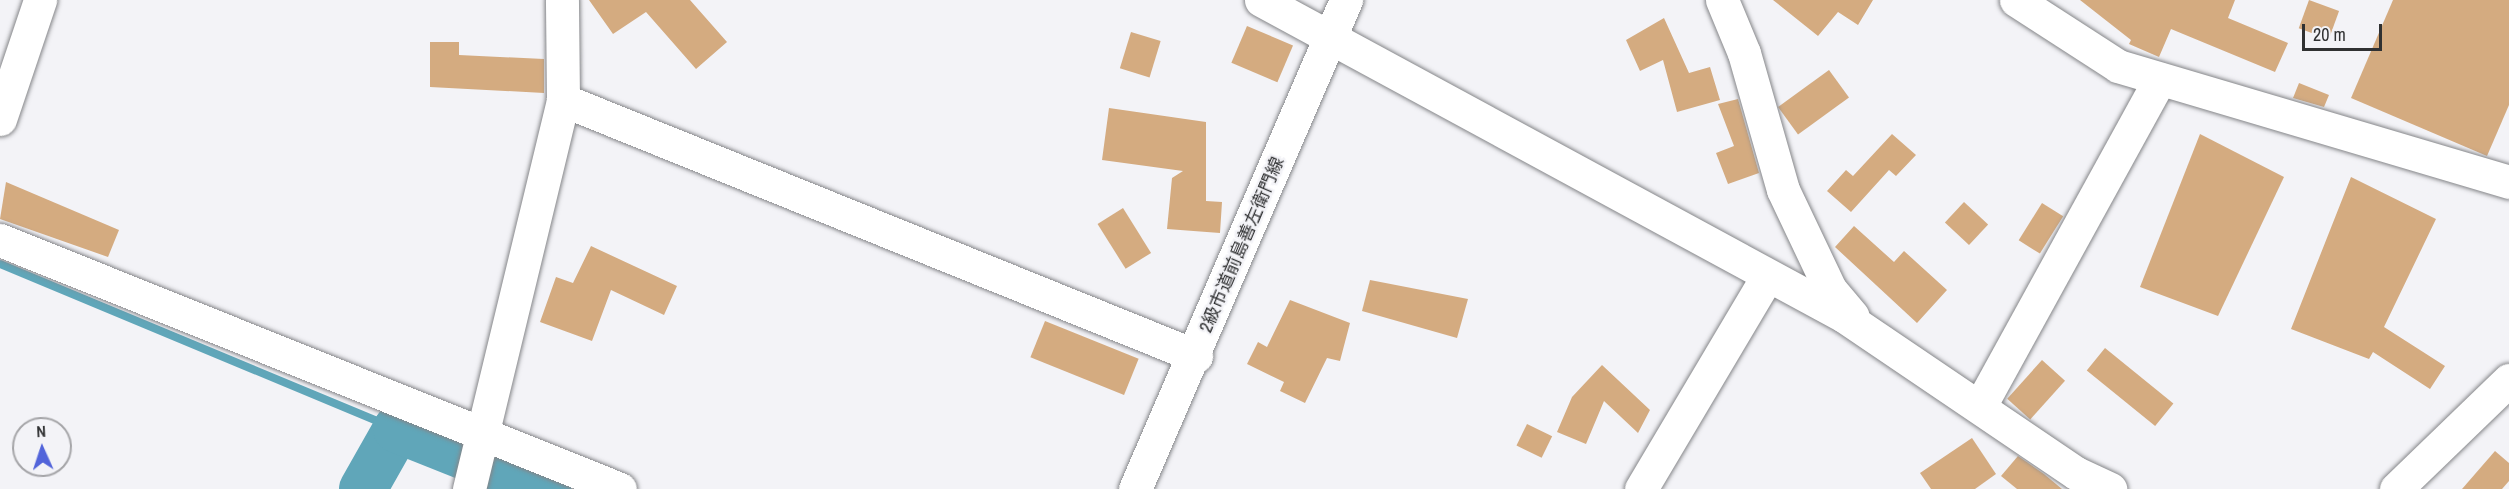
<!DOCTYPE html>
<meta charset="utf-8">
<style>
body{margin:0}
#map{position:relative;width:2509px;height:489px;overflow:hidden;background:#f3f3f7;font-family:"Archivo Narrow","Noto Sans JP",sans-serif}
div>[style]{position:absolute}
.stream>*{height:8px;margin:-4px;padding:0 4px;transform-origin:4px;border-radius:4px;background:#60a6b9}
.river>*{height:48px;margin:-24px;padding:0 24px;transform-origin:24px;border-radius:24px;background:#60a6b9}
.building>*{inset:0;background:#d4ab80;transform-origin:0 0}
.roads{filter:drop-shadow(0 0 2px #858689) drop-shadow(0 0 2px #858689)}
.minor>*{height:33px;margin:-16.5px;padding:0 16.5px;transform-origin:16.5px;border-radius:16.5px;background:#fff}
span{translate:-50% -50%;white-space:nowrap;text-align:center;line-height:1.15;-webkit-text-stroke:4.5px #f3f3f7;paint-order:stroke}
.street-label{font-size:18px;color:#303132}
.north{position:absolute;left:12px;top:417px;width:60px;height:60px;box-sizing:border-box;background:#f3f3f7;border:2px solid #a5a5a8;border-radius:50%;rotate:357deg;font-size:16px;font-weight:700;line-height:24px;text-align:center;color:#303132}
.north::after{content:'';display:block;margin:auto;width:21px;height:27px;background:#5264da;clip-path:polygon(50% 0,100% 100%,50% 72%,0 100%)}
.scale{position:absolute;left:2302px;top:24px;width:80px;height:27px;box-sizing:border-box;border:3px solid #303132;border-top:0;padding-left:8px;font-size:18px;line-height:21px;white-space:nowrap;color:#303132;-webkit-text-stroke:4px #f3f3f7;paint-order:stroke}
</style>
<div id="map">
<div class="stream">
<i style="left:0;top:264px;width:430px;rotate:22.6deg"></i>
</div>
<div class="river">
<i style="left:363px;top:489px;width:69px;rotate:-60.5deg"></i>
<i style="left:397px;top:429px;width:162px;rotate:21.7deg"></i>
</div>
<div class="building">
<i style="clip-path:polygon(589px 0,690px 0,727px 42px,696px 69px,646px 12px,613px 34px)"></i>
<i style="clip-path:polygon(1773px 0,1873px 0,1858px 25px,1838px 12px,1818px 36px)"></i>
<i style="clip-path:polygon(2080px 0,2235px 0,2228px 18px,2288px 43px,2275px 72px,2171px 29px,2159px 57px,2129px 44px,2131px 40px)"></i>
<i style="left:2309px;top:0;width:32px;height:30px;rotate:20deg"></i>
<i style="clip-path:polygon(2393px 0,2509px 0,2509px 105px,2487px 156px,2351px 98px)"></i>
<i style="clip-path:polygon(1664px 18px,1689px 73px,1710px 67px,1720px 100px,1677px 112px,1663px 60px,1640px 71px,1626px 40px)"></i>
<i style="left:1247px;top:26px;width:50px;height:40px;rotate:23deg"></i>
<i style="left:1131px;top:32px;width:31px;height:38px;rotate:17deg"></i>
<i style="clip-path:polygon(430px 42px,459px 42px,459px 55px,544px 59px,544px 93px,430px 87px)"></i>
<i style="left:1829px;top:70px;width:34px;height:63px;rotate:54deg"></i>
<i style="clip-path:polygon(2299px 83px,2329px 95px,2324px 107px,2293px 98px)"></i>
<i style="clip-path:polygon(1738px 99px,1759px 173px,1728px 184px,1716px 153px,1734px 146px,1718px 104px)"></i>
<i style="clip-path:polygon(1109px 108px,1206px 122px,1206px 201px,1222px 202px,1220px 233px,1167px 229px,1172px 178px,1183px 171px,1102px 160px)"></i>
<i style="clip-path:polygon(1892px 134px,1916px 155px,1896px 176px,1889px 170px,1851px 212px,1827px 191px,1846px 170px,1853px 176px)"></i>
<i style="clip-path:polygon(2200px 134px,2284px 177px,2218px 316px,2140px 287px)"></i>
<i style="clip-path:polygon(2351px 177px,2436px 219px,2384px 327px,2445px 366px,2430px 389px,2373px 352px,2369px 359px,2291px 329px)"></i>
<i style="clip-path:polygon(6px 182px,119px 230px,108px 257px,0 219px)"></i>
<i style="left:1964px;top:202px;width:33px;height:28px;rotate:43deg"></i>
<i style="left:2042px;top:203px;width:25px;height:44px;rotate:32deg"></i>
<i style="left:1123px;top:208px;width:53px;height:30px;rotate:58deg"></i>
<i style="clip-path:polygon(1854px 226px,1894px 262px,1904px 251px,1947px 290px,1917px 323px,1835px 247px)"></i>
<i style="clip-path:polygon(591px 246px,677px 286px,664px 315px,611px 290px,592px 341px,540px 322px,556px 277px,573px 283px)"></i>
<i style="clip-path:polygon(1370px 280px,1468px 299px,1457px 338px,1362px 311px)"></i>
<i style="clip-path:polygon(1290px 300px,1350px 323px,1340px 361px,1327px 358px,1305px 403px,1280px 391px,1284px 382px,1247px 364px,1258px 342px,1267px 347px)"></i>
<i style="left:1045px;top:321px;width:101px;height:39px;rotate:22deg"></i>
<i style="left:2105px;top:348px;width:88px;height:29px;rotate:39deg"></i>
<i style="left:2042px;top:360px;width:31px;height:52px;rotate:42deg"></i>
<i style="clip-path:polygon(1602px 365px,1650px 410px,1638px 433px,1604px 401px,1586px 444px,1557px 432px,1572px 397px)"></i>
<i style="left:1527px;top:424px;width:28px;height:24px;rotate:26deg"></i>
<i style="clip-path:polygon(1972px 438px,1996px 474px,1975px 489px,1931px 489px,1920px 473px)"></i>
<i style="clip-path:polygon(2495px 451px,2509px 463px,2509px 481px,2502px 489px,2462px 489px)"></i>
<i style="clip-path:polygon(2018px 456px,2044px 474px,2062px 489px,2017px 489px,2001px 476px)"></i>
</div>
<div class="roads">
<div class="minor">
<i style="left:1261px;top:0;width:663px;rotate:28.46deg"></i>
<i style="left:1844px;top:316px;width:280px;rotate:34.1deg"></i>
<i style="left:2076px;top:473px;width:38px;rotate:25deg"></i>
<i style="left:1722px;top:0;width:57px;rotate:67.5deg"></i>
<i style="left:1744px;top:53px;width:142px;rotate:74.1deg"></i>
<i style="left:1783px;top:190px;width:110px;rotate:64.6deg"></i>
<i style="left:1830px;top:289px;width:35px;rotate:50deg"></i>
<i style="left:2016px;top:0;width:121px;rotate:32.9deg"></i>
<i style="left:2118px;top:66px;width:408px;rotate:16.5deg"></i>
<i style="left:563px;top:100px;width:683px;rotate:22.02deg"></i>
<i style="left:0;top:119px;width:126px;rotate:-71.4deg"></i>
<i style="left:0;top:240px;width:668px;rotate:21.88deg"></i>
<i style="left:1980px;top:406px;width:373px;rotate:-61.2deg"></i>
<i style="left:469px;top:489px;width:400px;rotate:-76.4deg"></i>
<i style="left:563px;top:100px;width:100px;rotate:-90.6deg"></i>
<i style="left:1135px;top:489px;width:533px;rotate:-66.66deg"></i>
<i style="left:1641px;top:489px;width:247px;rotate:-59.3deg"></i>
<i style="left:2396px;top:489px;width:157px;rotate:-44deg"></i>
</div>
</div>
<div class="street-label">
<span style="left:1242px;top:245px;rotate:-67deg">2級市道前島善左衛門線</span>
</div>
<div class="north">N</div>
<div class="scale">20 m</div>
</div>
